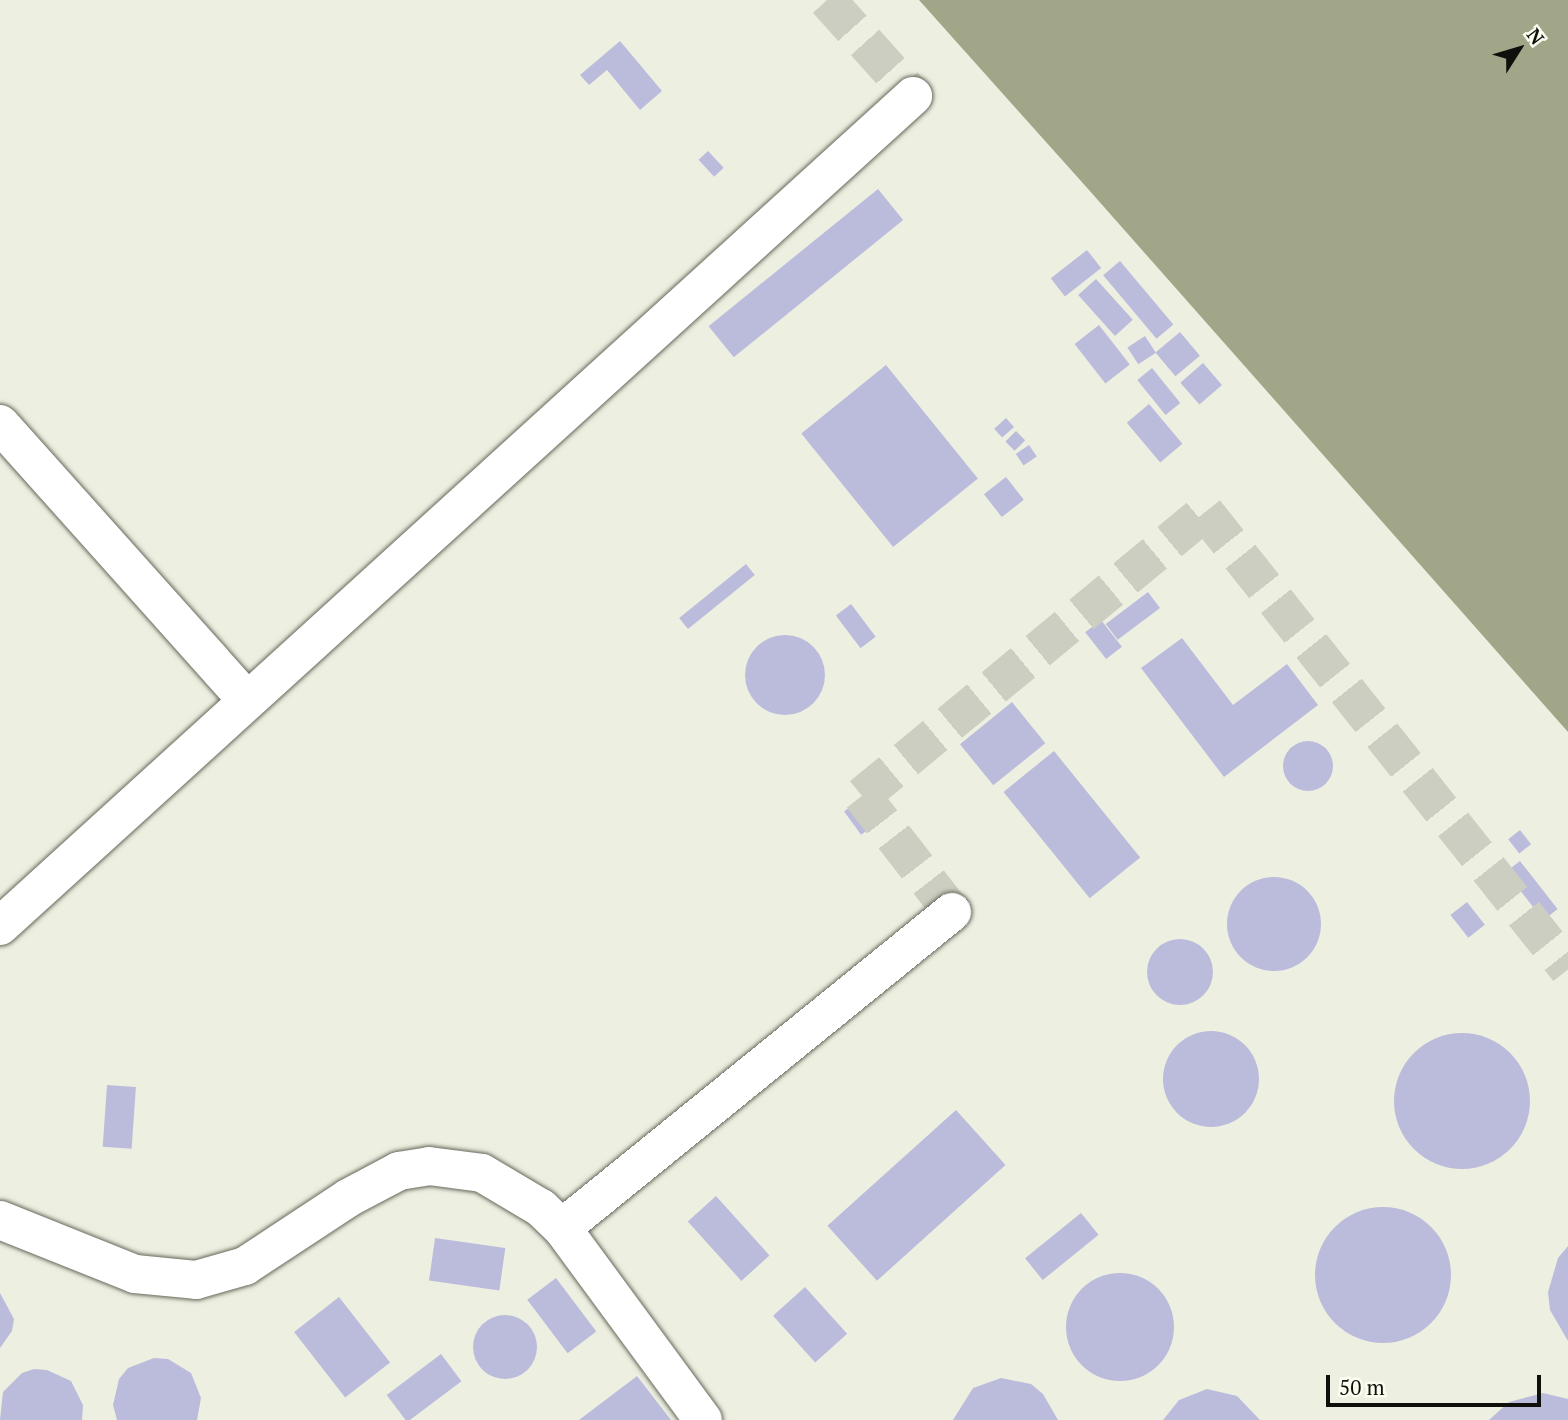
<!DOCTYPE html>
<style>
body{margin:0}
#map{position:relative;width:1568px;height:1420px;overflow:hidden;background:#edf0e1;font-family:"PT Serif",serif}
div>[style]{position:absolute}
.water>*{inset:0;background:#a0a687}
.building>*{inset:0;background:#bbbcdc;transform-origin:0 0}
.round{border-radius:50%}
.minor-tunnel>*{height:38px;margin-top:-19px;transform-origin:0;background:repeating-linear-gradient(90deg,#cccec1 0 38px,transparent 0 57px)}
.roads{filter:drop-shadow(0 0 2px #66685b) drop-shadow(0 0 2px #66685b)}
.minor>*{height:38px;margin:-19px;padding:0 19px;transform-origin:19px;border-radius:19px;background:#fff}
span{translate:-50% -50%;white-space:nowrap;text-align:center;line-height:1.15;-webkit-text-stroke:7px #fbfeef;paint-order:stroke}
.north{position:absolute;left:1484px;top:14px;width:70px;height:70px;-webkit-text-stroke:5px #fbfeef;paint-order:stroke;rotate:53deg;font-size:19px;font-weight:700;line-height:28px;text-align:center;color:#0f100b}
.north::after{content:'';display:block;margin:auto;width:24px;height:32px;background:#0f100b;clip-path:polygon(50% 0,100% 100%,50% 72%,0 100%)}
.scale{position:absolute;left:1326px;top:1375px;width:215px;height:32px;box-sizing:border-box;border:4px solid #0f100b;border-top:0;padding-left:9px;font-size:21px;line-height:24px;white-space:nowrap;color:#0f100b;-webkit-text-stroke:5px #fbfeef;paint-order:stroke}
</style>
<div id="map">
<div class="water">
<i style="clip-path:polygon(919px 0,1568px 0,1568px 732px,1089px 190px)"></i>
</div>
<div class="building">
<i style="clip-path:polygon(620px 41px,662px 91px,640px 110px,607px 70px,589px 85px,580px 75px)"></i>
<i style="left:708px;top:151px;width:23px;height:13px;rotate:47deg"></i>
<i style="left:878px;top:189px;width:40px;height:218px;rotate:51deg"></i>
<i style="left:1087px;top:250px;width:23px;height:46px;rotate:52deg"></i>
<i style="left:1120px;top:261px;width:83px;height:22px;rotate:50deg"></i>
<i style="left:1096px;top:279px;width:55px;height:24px;rotate:48deg"></i>
<i style="left:1099px;top:325px;width:50px;height:31px;rotate:52deg"></i>
<i style="left:1180px;top:332px;width:31px;height:32px;rotate:50deg"></i>
<i style="left:1145px;top:336px;width:20px;height:21px;rotate:57deg"></i>
<i style="left:1203px;top:363px;width:29px;height:30px;rotate:49deg"></i>
<i style="left:886px;top:365px;width:146px;height:109px;rotate:51deg"></i>
<i style="left:1152px;top:368px;width:45px;height:19px;rotate:51deg"></i>
<i style="left:1149px;top:404px;width:52px;height:29px;rotate:50deg"></i>
<i style="left:1006px;top:418px;width:12px;height:16px;rotate:48deg"></i>
<i style="left:1016px;top:431px;width:13px;height:15px;rotate:45deg"></i>
<i style="left:1029px;top:445px;width:14px;height:16px;rotate:56deg"></i>
<i style="left:1006px;top:477px;width:29px;height:28px;rotate:52deg"></i>
<i style="left:746px;top:564px;width:14px;height:86px;rotate:51deg"></i>
<i style="left:1148px;top:592px;width:20px;height:53px;rotate:53deg"></i>
<i style="left:851px;top:604px;width:41px;height:19px;rotate:53deg"></i>
<i style="left:1101px;top:620px;width:34px;height:20px;rotate:52deg"></i>
<i class="round" style="left:745px;top:635px;width:80px;height:80px"></i>
<i style="clip-path:polygon(1182px 638px,1233px 705px,1287px 664px,1318px 705px,1224px 777px,1141px 668px)"></i>
<i style="left:1012px;top:702px;width:53px;height:67px;rotate:51deg"></i>
<i class="round" style="left:1283px;top:741px;width:50px;height:50px"></i>
<i style="left:1054px;top:751px;width:137px;height:65px;rotate:51deg"></i>
<i style="left:857px;top:802px;width:29px;height:16px;rotate:54deg"></i>
<i style="left:1520px;top:830px;width:18px;height:15px;rotate:52deg"></i>
<i style="left:1520px;top:861px;width:61px;height:18px;rotate:52deg"></i>
<i class="round" style="left:1227px;top:877px;width:94px;height:94px"></i>
<i style="left:1467px;top:902px;width:29px;height:21px;rotate:52deg"></i>
<i class="round" style="left:1147px;top:939px;width:66px;height:66px"></i>
<i class="round" style="left:1163px;top:1031px;width:96px;height:96px"></i>
<i class="round" style="left:1394px;top:1033px;width:136px;height:136px"></i>
<i style="left:107px;top:1085px;width:29px;height:62px;rotate:4deg"></i>
<i style="left:956px;top:1110px;width:74px;height:173px;rotate:48deg"></i>
<i style="left:716px;top:1196px;width:80px;height:38px;rotate:48deg"></i>
<i class="round" style="left:1315px;top:1207px;width:136px;height:136px"></i>
<i style="left:1081px;top:1213px;width:28px;height:72px;rotate:51deg"></i>
<i style="left:435px;top:1238px;width:71px;height:43px;rotate:8deg"></i>
<i style="clip-path:polygon(1568px 1246px,1568px 1341px,1550px 1310px,1548px 1292px,1558px 1258px)"></i>
<i class="round" style="left:1066px;top:1273px;width:108px;height:108px"></i>
<i style="left:556px;top:1278px;width:67px;height:36px;rotate:53deg"></i>
<i style="left:805px;top:1287px;width:63px;height:43px;rotate:48deg"></i>
<i style="clip-path:polygon(0 1293px,14px 1319px,12px 1331px,0 1348px)"></i>
<i style="left:339px;top:1297px;width:83px;height:57px;rotate:52deg"></i>
<i class="round" style="left:473px;top:1315px;width:64px;height:64px"></i>
<i style="left:441px;top:1354px;width:34px;height:68px;rotate:53deg"></i>
<i style="clip-path:polygon(154px 1358px,168px 1359px,191px 1373px,201px 1398px,197px 1420px,117px 1420px,113px 1405px,119px 1379px,128px 1368px)"></i>
<i style="clip-path:polygon(34px 1369px,47px 1370px,71px 1381px,83px 1405px,82px 1420px,0 1420px,3px 1392px,22px 1373px)"></i>
<i style="clip-path:polygon(637px 1376px,671px 1420px,579px 1420px)"></i>
<i style="clip-path:polygon(1001px 1378px,1031px 1384px,1043px 1394px,1058px 1420px,953px 1420px,973px 1388px)"></i>
<i style="clip-path:polygon(1207px 1389px,1237px 1396px,1260px 1420px,1163px 1420px,1179px 1400px)"></i>
<i style="clip-path:polygon(1543px 1393px,1568px 1399px,1568px 1420px,1489px 1420px,1509px 1402px)"></i>
</div>
<div class="minor-tunnel">
<i style="left:827px;top:0;width:129px;rotate:48.1deg"></i>
<i style="left:952px;top:912px;width:147px;rotate:-127.8deg"></i>
<i style="left:862px;top:796px;width:445px;rotate:-39.6deg"></i>
<i style="left:1205px;top:512px;width:584px;rotate:51.54deg"></i>
</div>
<div class="roads">
<div class="minor">
<i style="left:0;top:424px;width:369px;rotate:48.2deg"></i>
<i style="left:0;top:926px;width:1234px;rotate:-42.27deg"></i>
<i style="left:0;top:1220px;width:145px;rotate:21.8deg"></i>
<i style="left:135px;top:1274px;width:61px;rotate:5.6deg"></i>
<i style="left:196px;top:1280px;width:51px;rotate:-15.9deg"></i>
<i style="left:245px;top:1266px;width:123px;rotate:-33.4deg"></i>
<i style="left:348px;top:1198px;width:58px;rotate:-27.9deg"></i>
<i style="left:399px;top:1171px;width:30px;rotate:-9deg"></i>
<i style="left:429px;top:1166px;width:53px;rotate:7.5deg"></i>
<i style="left:482px;top:1173px;width:69px;rotate:30.7deg"></i>
<i style="left:541px;top:1208px;width:29px;rotate:44deg"></i>
<i style="left:562px;top:1228px;width:238px;rotate:53.7deg"></i>
<i style="left:562px;top:1228px;width:502px;rotate:-39.02deg"></i>
</div>
</div>
<div class="north">N</div>
<div class="scale">50 m</div>
</div>
